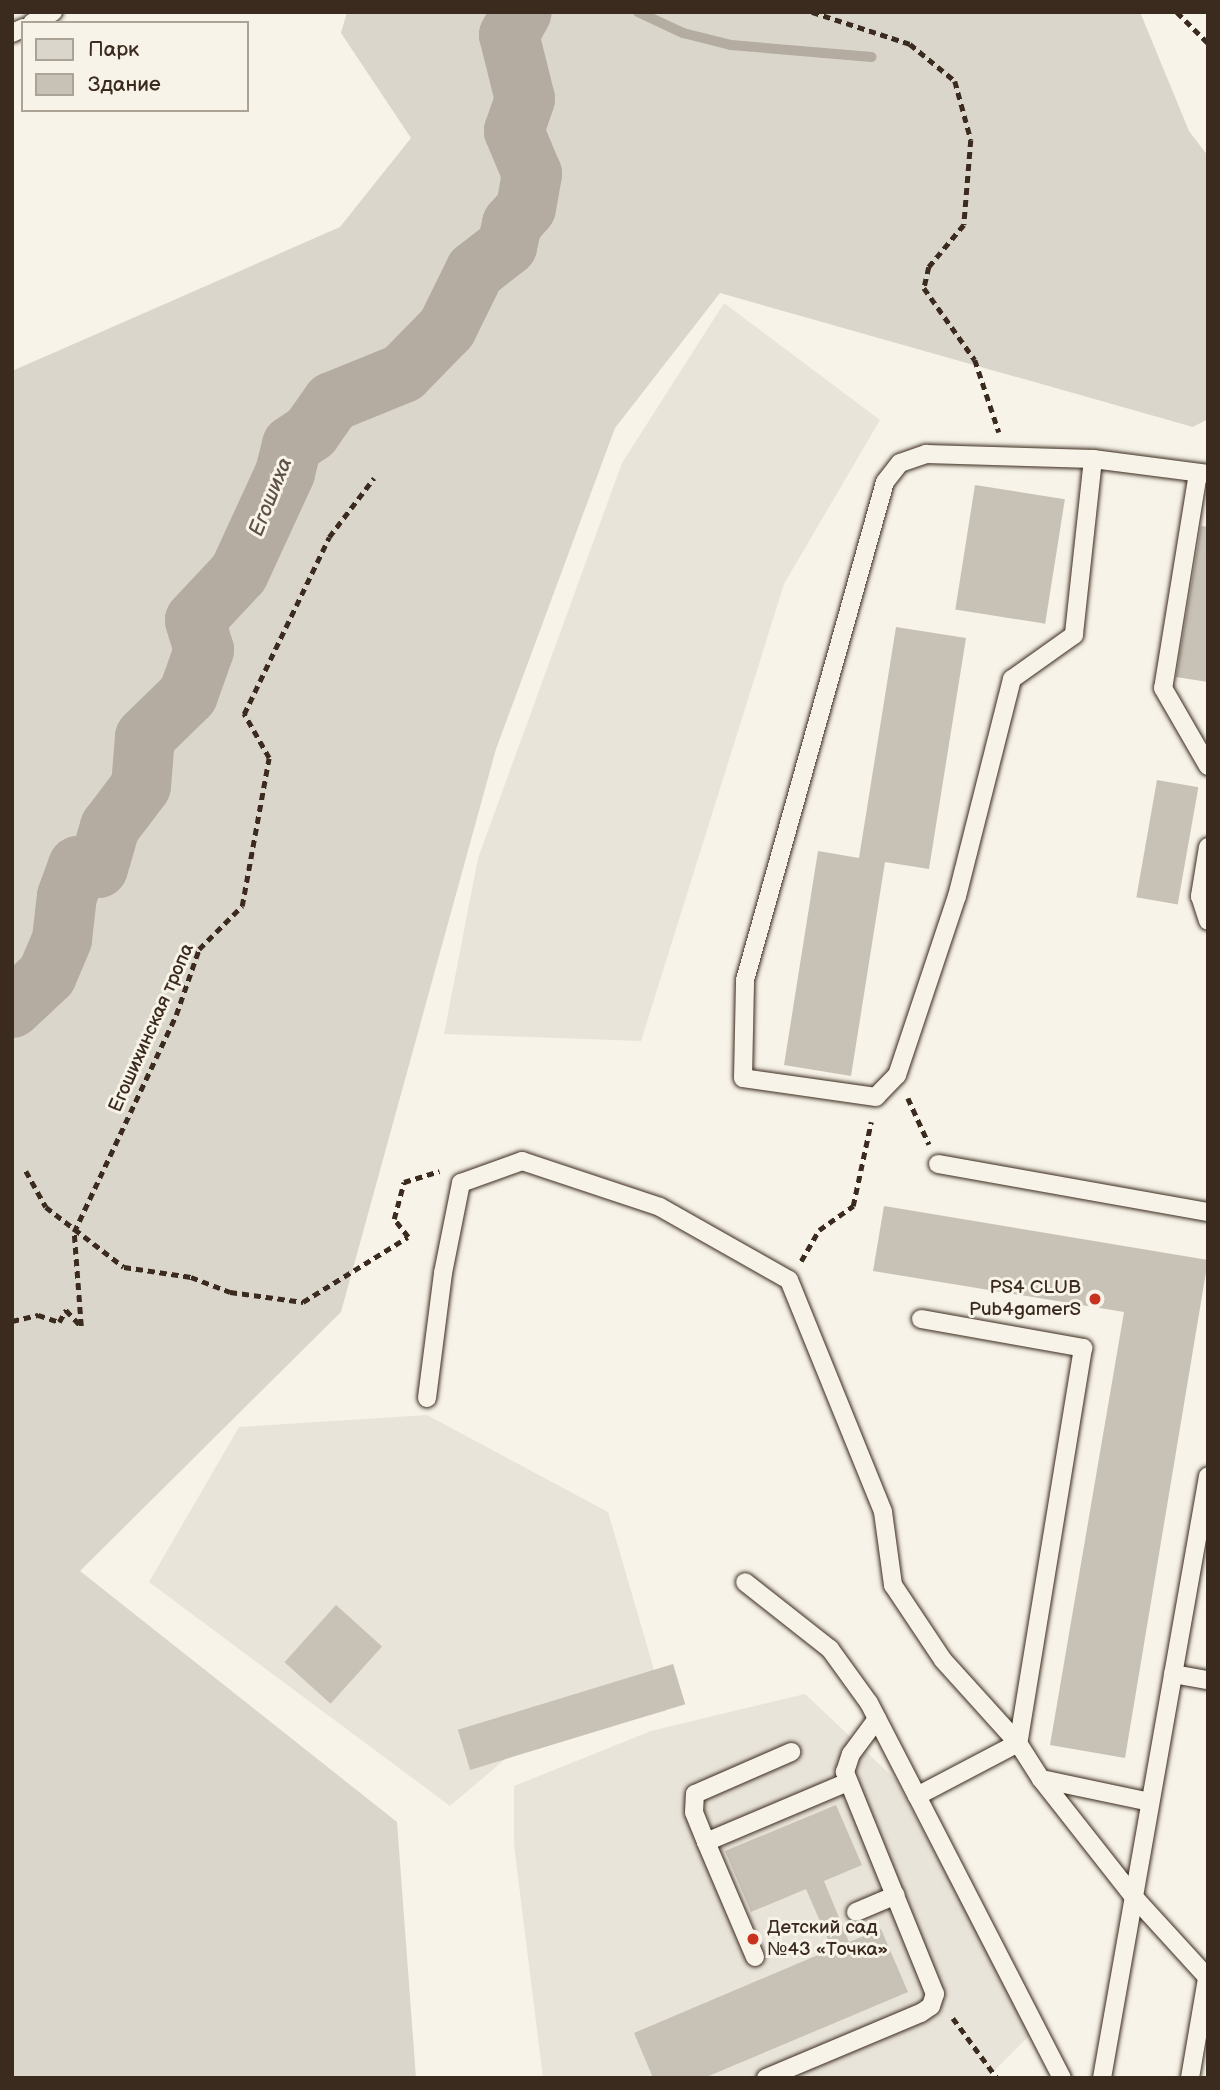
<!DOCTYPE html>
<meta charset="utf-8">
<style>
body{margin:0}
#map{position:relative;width:1220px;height:2090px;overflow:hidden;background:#f7f3e8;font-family:"Balsamiq Sans",sans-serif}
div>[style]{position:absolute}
.built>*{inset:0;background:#e9e4d9}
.green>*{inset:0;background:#dbd6cb}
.stream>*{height:10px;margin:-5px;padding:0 5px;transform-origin:5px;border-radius:5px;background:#b4aca0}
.river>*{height:60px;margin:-30px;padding:0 30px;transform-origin:30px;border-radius:30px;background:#b4aca0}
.building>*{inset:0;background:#c8c1b6;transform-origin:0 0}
.path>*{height:4.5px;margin-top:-2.25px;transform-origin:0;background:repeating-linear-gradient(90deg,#3b2a1e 0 7px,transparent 0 12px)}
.roads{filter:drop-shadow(0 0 2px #3b2a1e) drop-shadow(0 0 2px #3b2a1e)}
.service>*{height:18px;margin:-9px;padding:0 9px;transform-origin:9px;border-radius:9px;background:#f7f3e8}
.dots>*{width:19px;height:19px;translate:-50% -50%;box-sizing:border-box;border:4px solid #f7f3e8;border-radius:50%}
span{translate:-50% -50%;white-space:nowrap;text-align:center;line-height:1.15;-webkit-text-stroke:6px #f7f3e8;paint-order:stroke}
.street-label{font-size:19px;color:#3b2a1e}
.poi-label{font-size:19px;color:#3b2a1e}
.right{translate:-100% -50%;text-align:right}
.left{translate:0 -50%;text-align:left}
.water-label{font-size:21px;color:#5f5145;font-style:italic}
.frame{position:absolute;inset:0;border:14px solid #3b2a1e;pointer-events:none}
.legend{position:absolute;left:21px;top:21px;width:228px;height:91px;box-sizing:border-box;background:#f7f3e8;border:2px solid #aca397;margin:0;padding:9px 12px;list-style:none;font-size:21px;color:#3b2a1e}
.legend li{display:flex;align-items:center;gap:14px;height:35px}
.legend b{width:35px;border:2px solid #aca397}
</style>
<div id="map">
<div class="built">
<i style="clip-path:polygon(724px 303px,880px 420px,784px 584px,641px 1041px,444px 1034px,478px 858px,622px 463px)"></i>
<i style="clip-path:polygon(427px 1415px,608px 1512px,666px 1711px,516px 1750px,450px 1806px,149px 1582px,239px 1427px)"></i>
<i style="clip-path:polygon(805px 1694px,895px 1779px,1032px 2033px,987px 2078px,543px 2078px,514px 1845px,514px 1786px,651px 1731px)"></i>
</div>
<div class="green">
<i style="clip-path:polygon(347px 12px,1140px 12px,1189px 131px,1208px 156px,1208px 419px,1193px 427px,720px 293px,615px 428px,496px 749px,341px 1312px,80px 1571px,397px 1822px,416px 2078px,12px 2078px,12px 371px,340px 227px,411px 138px,341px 33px)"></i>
</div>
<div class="stream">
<i style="left:638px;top:12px;width:50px;rotate:25deg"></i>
<i style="left:683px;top:33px;width:49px;rotate:14deg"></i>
<i style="left:731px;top:45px;width:141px;rotate:4.9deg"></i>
</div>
<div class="river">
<i style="left:12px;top:1008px;width:48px;rotate:-43.3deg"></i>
<i style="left:47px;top:975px;width:39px;rotate:-67deg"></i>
<i style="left:62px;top:939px;width:43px;rotate:-83.4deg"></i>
<i style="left:67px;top:896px;width:32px;rotate:-70deg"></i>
<i style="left:78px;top:866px;width:20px;rotate:6deg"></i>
<i style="left:98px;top:868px;width:43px;rotate:-73.7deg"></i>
<i style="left:110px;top:827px;width:51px;rotate:-52.9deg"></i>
<i style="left:141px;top:786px;width:49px;rotate:-85.3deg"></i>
<i style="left:145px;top:737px;width:60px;rotate:-44.3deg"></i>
<i style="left:188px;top:695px;width:48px;rotate:-70.4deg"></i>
<i style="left:204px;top:650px;width:31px;rotate:-107deg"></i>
<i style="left:195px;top:620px;width:64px;rotate:-46.9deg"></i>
<i style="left:239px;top:573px;width:110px;rotate:-65.3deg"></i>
<i style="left:285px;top:473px;width:29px;rotate:-76deg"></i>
<i style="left:292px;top:445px;width:23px;rotate:-34deg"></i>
<i style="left:311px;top:432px;width:37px;rotate:-55deg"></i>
<i style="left:332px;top:402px;width:77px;rotate:-22.2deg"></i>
<i style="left:403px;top:373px;width:63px;rotate:-45.6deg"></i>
<i style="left:447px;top:328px;width:64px;rotate:-63.8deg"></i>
<i style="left:475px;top:271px;width:41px;rotate:-38deg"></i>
<i style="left:507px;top:246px;width:23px;rotate:-77deg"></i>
<i style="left:512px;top:224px;width:21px;rotate:-49deg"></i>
<i style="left:526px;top:208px;width:35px;rotate:-80deg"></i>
<i style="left:532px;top:174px;width:47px;rotate:-112.7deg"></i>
<i style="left:514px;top:131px;width:34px;rotate:-71deg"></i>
<i style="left:525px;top:99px;width:66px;rotate:-104deg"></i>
<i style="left:509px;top:35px;width:26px;rotate:-61deg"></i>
</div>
<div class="building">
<i style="left:975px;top:485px;width:91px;height:126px;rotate:9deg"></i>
<i style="clip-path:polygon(1201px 526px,1208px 527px,1208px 682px,1176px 677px)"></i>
<i style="clip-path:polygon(896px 627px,966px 638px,929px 869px,885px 862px,851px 1076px,784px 1065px,818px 851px,859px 858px)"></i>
<i style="left:1157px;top:780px;width:42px;height:119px;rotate:10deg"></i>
<i style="clip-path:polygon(884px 1206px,1208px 1260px,1125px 1758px,1050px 1745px,1124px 1312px,873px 1271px)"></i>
<i style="left:336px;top:1605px;width:62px;height:77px;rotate:42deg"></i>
<i style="left:673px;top:1664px;width:42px;height:225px;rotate:73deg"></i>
<i style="clip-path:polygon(836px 1805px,862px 1865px,824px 1881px,849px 1942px,881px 1929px,908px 1992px,704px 2078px,653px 2078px,634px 2033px,832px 1949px,806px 1889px,751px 1912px,725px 1851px)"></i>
</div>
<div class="path">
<i style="left:812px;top:12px;width:103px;rotate:18.1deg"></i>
<i style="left:910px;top:44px;width:58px;rotate:39.4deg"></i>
<i style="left:955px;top:81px;width:61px;rotate:74.8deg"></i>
<i style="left:971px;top:140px;width:85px;rotate:94.7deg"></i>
<i style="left:964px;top:225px;width:55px;rotate:129.8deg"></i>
<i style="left:929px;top:267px;width:22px;rotate:103deg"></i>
<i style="left:924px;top:288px;width:88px;rotate:54.7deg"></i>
<i style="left:975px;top:360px;width:76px;rotate:71.6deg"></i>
<i style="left:1177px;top:12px;width:44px;rotate:45deg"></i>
<i style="left:908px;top:1098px;width:51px;rotate:65.5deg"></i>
<i style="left:26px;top:1171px;width:41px;rotate:60.9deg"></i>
<i style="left:46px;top:1207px;width:98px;rotate:37.6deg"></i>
<i style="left:124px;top:1267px;width:68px;rotate:8.5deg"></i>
<i style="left:191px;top:1277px;width:42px;rotate:21deg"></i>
<i style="left:230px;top:1292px;width:74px;rotate:7.8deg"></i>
<i style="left:303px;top:1302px;width:123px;rotate:-31.8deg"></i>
<i style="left:408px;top:1237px;width:23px;rotate:-128deg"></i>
<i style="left:394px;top:1219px;width:38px;rotate:-75deg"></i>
<i style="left:404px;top:1182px;width:37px;rotate:-17deg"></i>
<i style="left:801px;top:1261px;width:36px;rotate:-60deg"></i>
<i style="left:819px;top:1230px;width:42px;rotate:-35.2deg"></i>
<i style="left:853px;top:1206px;width:86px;rotate:-77.9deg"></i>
<i style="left:12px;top:1321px;width:27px;rotate:-13deg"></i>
<i style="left:38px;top:1315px;width:22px;rotate:18deg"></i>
<i style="left:59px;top:1322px;width:14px;rotate:-60deg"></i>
<i style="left:66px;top:1310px;width:22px;rotate:47deg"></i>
<i style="left:81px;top:1326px;width:94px;rotate:-94.3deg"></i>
<i style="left:74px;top:1232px;width:240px;rotate:-64.8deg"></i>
<i style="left:176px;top:1015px;width:70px;rotate:-70.8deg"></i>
<i style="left:199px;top:949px;width:61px;rotate:-45deg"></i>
<i style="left:242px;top:906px;width:150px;rotate:-79.7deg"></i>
<i style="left:269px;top:758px;width:51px;rotate:-119.6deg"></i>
<i style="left:244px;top:714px;width:196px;rotate:-64.3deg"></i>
<i style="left:329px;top:537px;width:74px;rotate:-52.7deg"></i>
<i style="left:953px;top:2018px;width:74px;rotate:53.7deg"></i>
</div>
<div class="roads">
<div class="service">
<i style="left:32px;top:23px;width:24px;rotate:-28deg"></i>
<i style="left:12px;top:33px;width:12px;rotate:-24deg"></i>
<i style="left:1093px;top:459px;width:177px;rotate:96.2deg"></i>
<i style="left:1074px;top:635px;width:76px;rotate:144.6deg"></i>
<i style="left:1012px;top:679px;width:224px;rotate:104.2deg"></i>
<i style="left:957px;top:896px;width:189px;rotate:108.5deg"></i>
<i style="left:897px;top:1075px;width:30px;rotate:134deg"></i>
<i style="left:876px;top:1097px;width:134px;rotate:-171.9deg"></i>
<i style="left:743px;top:1078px;width:98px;rotate:-88.8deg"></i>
<i style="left:745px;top:980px;width:517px;rotate:-74.3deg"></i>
<i style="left:885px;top:482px;width:24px;rotate:-52deg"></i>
<i style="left:900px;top:463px;width:28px;rotate:-19deg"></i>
<i style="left:926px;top:454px;width:167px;rotate:1.7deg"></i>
<i style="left:1093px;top:459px;width:116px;rotate:7.4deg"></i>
<i style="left:1198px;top:473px;width:218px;rotate:99.2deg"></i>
<i style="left:1163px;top:688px;width:90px;rotate:60deg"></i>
<i style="left:1208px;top:847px;width:50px;rotate:99.3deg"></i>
<i style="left:1200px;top:896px;width:26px;rotate:72deg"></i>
<i style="left:938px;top:1164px;width:274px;rotate:10.1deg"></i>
<i style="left:921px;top:1319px;width:165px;rotate:10.1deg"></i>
<i style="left:1083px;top:1348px;width:400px;rotate:99.3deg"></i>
<i style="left:1018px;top:1743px;width:43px;rotate:57.4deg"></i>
<i style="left:1041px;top:1779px;width:111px;rotate:11.9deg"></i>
<i style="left:427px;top:1398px;width:126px;rotate:-82.7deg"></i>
<i style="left:443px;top:1273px;width:92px;rotate:-78.7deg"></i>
<i style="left:461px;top:1183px;width:65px;rotate:-19.8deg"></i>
<i style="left:522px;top:1161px;width:145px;rotate:18.4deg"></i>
<i style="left:660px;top:1207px;width:148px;rotate:29.5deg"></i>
<i style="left:789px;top:1280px;width:250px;rotate:67.9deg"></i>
<i style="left:883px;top:1512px;width:74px;rotate:82.2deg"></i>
<i style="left:893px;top:1585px;width:90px;rotate:56.3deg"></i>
<i style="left:943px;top:1660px;width:112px;rotate:47.9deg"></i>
<i style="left:1018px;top:1743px;width:114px;rotate:152.3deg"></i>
<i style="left:917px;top:1796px;width:105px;rotate:-117.3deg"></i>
<i style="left:869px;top:1703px;width:67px;rotate:-125.8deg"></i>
<i style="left:830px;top:1649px;width:108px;rotate:-141.8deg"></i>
<i style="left:1173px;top:1674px;width:36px;rotate:10deg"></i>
<i style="left:1041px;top:1779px;width:150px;rotate:51.8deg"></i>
<i style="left:1134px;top:1897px;width:108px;rotate:47.6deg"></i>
<i style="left:917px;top:1796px;width:317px;rotate:62.8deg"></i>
<i style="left:706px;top:1842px;width:32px;rotate:-112deg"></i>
<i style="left:694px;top:1812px;width:18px;rotate:-87deg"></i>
<i style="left:695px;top:1794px;width:105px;rotate:-23.6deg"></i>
<i style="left:856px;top:1912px;width:43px;rotate:-23deg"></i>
<i style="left:755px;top:1957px;width:125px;rotate:-113.1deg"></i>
<i style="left:706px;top:1842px;width:154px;rotate:-22.9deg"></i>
<i style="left:766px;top:2078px;width:168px;rotate:-22.8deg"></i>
<i style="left:921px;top:2013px;width:12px;rotate:-35deg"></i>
<i style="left:931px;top:2006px;width:13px;rotate:-72deg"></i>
<i style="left:935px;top:1994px;width:240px;rotate:-112.1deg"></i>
<i style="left:845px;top:1772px;width:19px;rotate:-72deg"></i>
<i style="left:851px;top:1754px;width:44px;rotate:-53.4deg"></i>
<i style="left:1102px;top:2078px;width:611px;rotate:-80.01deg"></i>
<i style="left:1190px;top:2078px;width:107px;rotate:-80.3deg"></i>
</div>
</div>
<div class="dots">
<i style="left:1095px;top:1299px;background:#c8321e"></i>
<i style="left:753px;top:1939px;background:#c8321e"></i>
</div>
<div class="street-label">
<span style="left:152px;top:1028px;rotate:-66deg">Егошихинская тропа</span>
</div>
<div class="poi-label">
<span class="right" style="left:1081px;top:1299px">PS4 CLUB<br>Pub4gamerS</span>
<span class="left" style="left:767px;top:1939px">Детский сад<br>№43 «Точка»</span>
</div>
<div class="water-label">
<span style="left:271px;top:497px;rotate:-68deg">Егошиха</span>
</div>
<div class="frame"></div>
<ul class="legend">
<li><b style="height:19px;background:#dbd6cb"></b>Парк</li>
<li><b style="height:19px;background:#c8c1b6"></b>Здание</li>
</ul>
</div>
